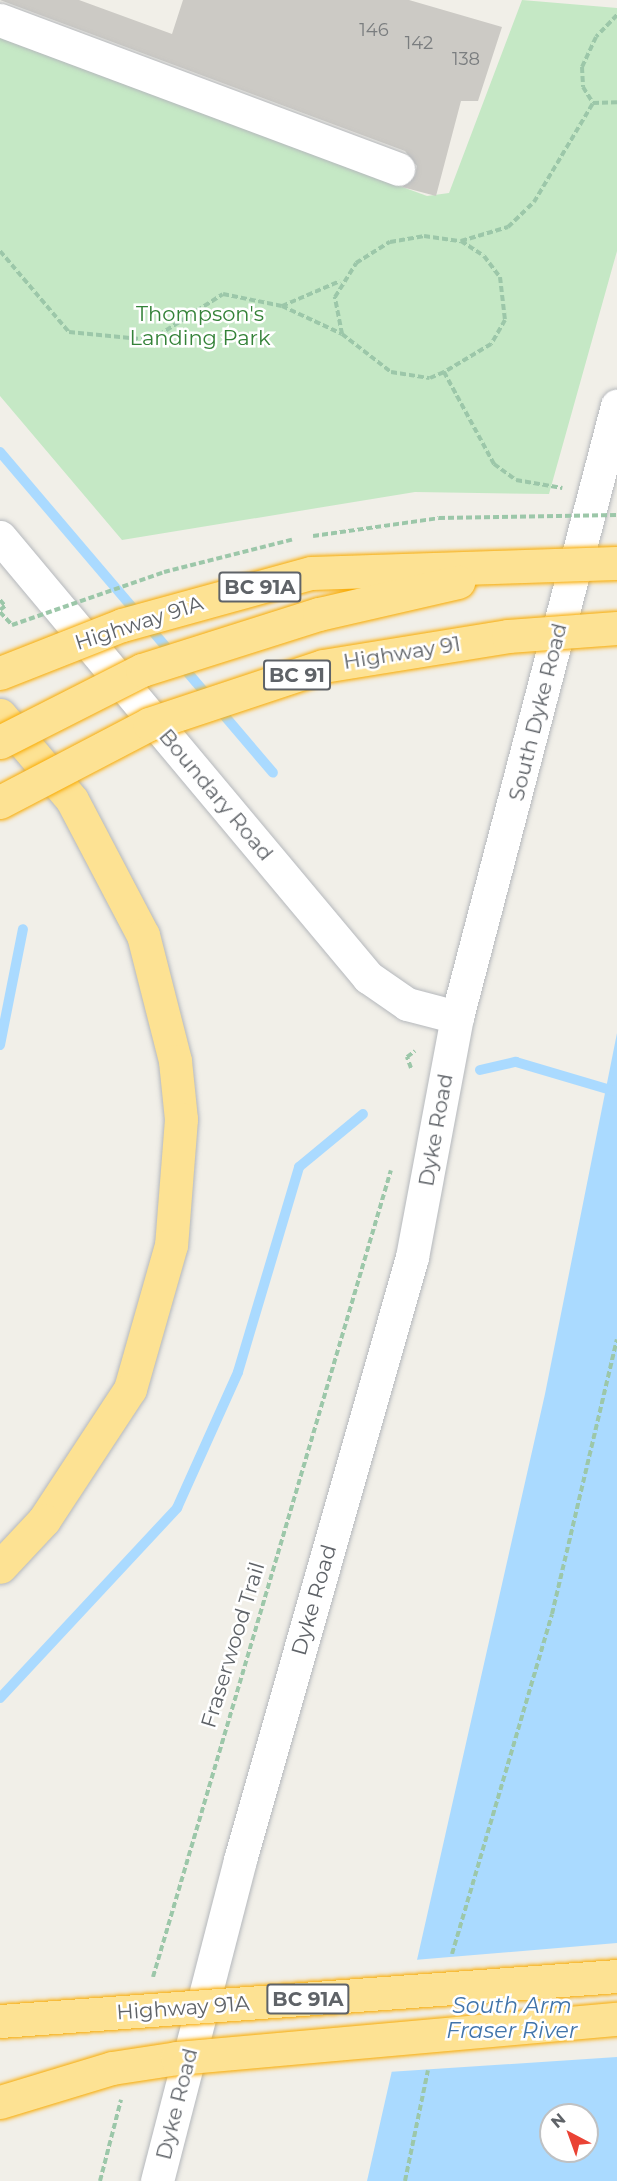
<!DOCTYPE html>
<style>
body{margin:0}
#map{position:relative;width:617px;height:2181px;overflow:hidden;background:#f1efe8;font-family:Montserrat,sans-serif}
div>[style]{position:absolute}
.green>*{inset:0;background:#c5e8c5}
.water>*{inset:0;background:#aadaff}
.pier>*{inset:0;background:#f1efe8}
.stream>*{height:10px;margin:-5px;padding:0 5px;transform-origin:5px;border-radius:5px;background:#aadaff}
.building>*{inset:0;background:#cccac5}
.path>*{height:4px;margin-top:-2px;transform-origin:0;background:repeating-linear-gradient(90deg,#9cc7a9 0 6px,transparent 0 9px)}
.roads{filter:drop-shadow(0 0 2px #b5b8bc) drop-shadow(0 0 2px #b5b8bc)}
.minor>*{height:33px;margin:-16.5px;padding:0 16.5px;transform-origin:16.5px;border-radius:16.5px;background:#fff}
.highway>*{height:33px;margin:-16.5px;padding:0 16.5px;transform-origin:16.5px;border-radius:16.5px;background:#fde293}
.path-bridge>*{height:4px;margin-top:-2px;transform-origin:0;background:repeating-linear-gradient(90deg,#9cc7a9 0 6px,transparent 0 9px)}
.bridges{filter:drop-shadow(0 0 2px #f9ab00) drop-shadow(0 0 2px #f9ab00)}
.highway-bridge>*{height:33px;margin:-16.5px;padding:0 16.5px;transform-origin:16.5px;border-radius:16.5px;background:#fde293}
span{translate:-50% -50%;white-space:nowrap;text-align:center;line-height:1.15;-webkit-text-stroke:5px #fff;paint-order:stroke}
.number-label{font-size:18px;color:#7a7d7f}
.number-label span{-webkit-text-stroke-width:0}
.shield-label span{padding:2px 4px;background:#fff;border:2px solid;border-radius:4px;-webkit-text-stroke-width:0}
.shield-label{font-size:20px;color:#5f6368;font-weight:700}
.park-label{font-size:21px;color:#348238}
.street-label{font-size:21px;color:#5f6368}
.water-label{font-size:22px;color:#4174aa;font-style:italic}
.north{position:absolute;left:539px;top:2103px;width:60px;height:60px;box-sizing:border-box;background:#fff;border:2px solid #bfc1c3;border-radius:50%;rotate:319deg;font-size:16px;font-weight:700;line-height:24px;text-align:center;color:#5f6368}
.north::after{content:'';display:block;margin:auto;width:21px;height:27px;background:#ea4335;clip-path:polygon(50% 0,100% 100%,50% 72%,0 100%)}
</style>
<div id="map">
<div class="green">
<i style="clip-path:polygon(522px 0,617px 8px,617px 251px,549px 494px,415px 492px,122px 540px,0 396px,0 38px,427px 196px,449px 193px)"></i>
</div>
<div class="water">
<i style="clip-path:polygon(evenodd,617px 1033px,617px 2181px,367px 2181px,545px 1394px,617px 1033px,551px 2115px,587px 2115px,587px 2151px,551px 2151px,551px 2115px)"></i>
</div>
<div class="pier">
<i style="clip-path:polygon(617px 1943px,617px 2057px,388px 2072px,414px 1960px)"></i>
</div>
<div class="stream">
<i style="left:0;top:452px;width:421px;rotate:49.6deg"></i>
<i style="left:0;top:1045px;width:118px;rotate:-78.8deg"></i>
<i style="left:480px;top:1070px;width:37px;rotate:-13deg"></i>
<i style="left:516px;top:1062px;width:105px;rotate:16.5deg"></i>
<i style="left:0;top:1698px;width:260px;rotate:-47deg"></i>
<i style="left:177px;top:1508px;width:149px;rotate:-65.8deg"></i>
<i style="left:238px;top:1372px;width:214px;rotate:-73.4deg"></i>
<i style="left:299px;top:1167px;width:83px;rotate:-39.6deg"></i>
</div>
<div class="building">
<i style="clip-path:polygon(0 0,79px 0,172px 34px,183px 0,409px 0,502px 27px,478px 101px,461px 101px,436px 196px,402px 187px,415px 176px,417px 166px,405px 151px)"></i>
</div>
<div class="path">
<i style="left:617px;top:15px;width:30px;rotate:134deg"></i>
<i style="left:596px;top:37px;width:33px;rotate:115deg"></i>
<i style="left:582px;top:67px;width:20px;rotate:87deg"></i>
<i style="left:583px;top:87px;width:19px;rotate:58deg"></i>
<i style="left:593px;top:103px;width:24px;rotate:-2deg"></i>
<i style="left:461px;top:241px;width:49px;rotate:-16.6deg"></i>
<i style="left:508px;top:227px;width:36px;rotate:-44deg"></i>
<i style="left:534px;top:202px;width:115px;rotate:-59.2deg"></i>
<i style="left:0;top:251px;width:106px;rotate:49.6deg"></i>
<i style="left:69px;top:332px;width:82px;rotate:5.6deg"></i>
<i style="left:151px;top:340px;width:85px;rotate:-32.6deg"></i>
<i style="left:223px;top:294px;width:60px;rotate:11.5deg"></i>
<i style="left:282px;top:306px;width:66px;rotate:25deg"></i>
<i style="left:342px;top:334px;width:62px;rotate:37.8deg"></i>
<i style="left:391px;top:372px;width:39px;rotate:9deg"></i>
<i style="left:430px;top:378px;width:15px;rotate:-23deg"></i>
<i style="left:444px;top:372px;width:105px;rotate:61.5deg"></i>
<i style="left:494px;top:464px;width:27px;rotate:36deg"></i>
<i style="left:516px;top:480px;width:47px;rotate:9.9deg"></i>
<i style="left:282px;top:306px;width:63px;rotate:-23.3deg"></i>
<i style="left:342px;top:334px;width:38px;rotate:-101deg"></i>
<i style="left:335px;top:297px;width:40px;rotate:-58deg"></i>
<i style="left:356px;top:263px;width:40px;rotate:-32deg"></i>
<i style="left:390px;top:242px;width:35px;rotate:-10deg"></i>
<i style="left:424px;top:236px;width:37px;rotate:8deg"></i>
<i style="left:461px;top:241px;width:27px;rotate:33deg"></i>
<i style="left:484px;top:256px;width:26px;rotate:53deg"></i>
<i style="left:500px;top:277px;width:43px;rotate:83.4deg"></i>
<i style="left:505px;top:320px;width:28px;rotate:120deg"></i>
<i style="left:491px;top:344px;width:55px;rotate:149.2deg"></i>
<i style="left:0;top:600px;width:8px;rotate:50deg"></i>
<i style="left:5px;top:606px;width:6px;rotate:141deg"></i>
<i style="left:0;top:612px;width:18px;rotate:47deg"></i>
<i style="left:411px;top:1068px;width:12px;rotate:-110deg"></i>
<i style="left:407px;top:1057px;width:10px;rotate:-37deg"></i>
<i style="left:452px;top:1954px;width:354px;rotate:-73.6deg"></i>
<i style="left:552px;top:1614px;width:282px;rotate:-76.7deg"></i>
<i style="left:153px;top:1977px;width:841px;rotate:-73.57deg"></i>
<i style="left:100px;top:2181px;width:84px;rotate:-75.5deg"></i>
<i style="left:405px;top:2181px;width:113px;rotate:-78.3deg"></i>
</div>
<div class="roads">
<div class="minor">
<i style="left:0;top:20px;width:425px;rotate:20.5deg"></i>
<i style="left:0;top:537px;width:574px;rotate:50.09deg"></i>
<i style="left:368px;top:977px;width:47px;rotate:34.7deg"></i>
<i style="left:407px;top:1004px;width:52px;rotate:14.6deg"></i>
<i style="left:157px;top:2181px;width:332px;rotate:-75.5deg"></i>
<i style="left:240px;top:1860px;width:627px;rotate:-74.08deg"></i>
<i style="left:412px;top:1257px;width:244px;rotate:-79.4deg"></i>
<i style="left:457px;top:1017px;width:632px;rotate:-75.33deg"></i>
</div>
<div class="highway">
<i style="left:0;top:715px;width:111px;rotate:49.7deg"></i>
<i style="left:72px;top:800px;width:153px;rotate:62.3deg"></i>
<i style="left:143px;top:935px;width:130px;rotate:75.7deg"></i>
<i style="left:175px;top:1061px;width:58px;rotate:84.1deg"></i>
<i style="left:181px;top:1119px;width:126px;rotate:94.5deg"></i>
<i style="left:171px;top:1245px;width:150px;rotate:105.9deg"></i>
<i style="left:130px;top:1389px;width:157px;rotate:123.3deg"></i>
<i style="left:44px;top:1520px;width:64px;rotate:133.1deg"></i>
</div>
</div>
<div class="path-bridge">
<i style="left:313px;top:536px;width:127px;rotate:-8.1deg"></i>
<i style="left:439px;top:518px;width:178px;rotate:-1deg"></i>
<i style="left:12px;top:625px;width:161px;rotate:-19.2deg"></i>
<i style="left:164px;top:572px;width:134px;rotate:-14.2deg"></i>
</div>
<div class="bridges">
<div class="highway-bridge">
<i style="left:0;top:673px;width:131px;rotate:-21.5deg"></i>
<i style="left:122px;top:625px;width:196px;rotate:-15.4deg"></i>
<i style="left:311px;top:573px;width:305px;rotate:-1.9deg"></i>
<i style="left:0;top:742px;width:159px;rotate:-26.9deg"></i>
<i style="left:142px;top:670px;width:186px;rotate:-17.6deg"></i>
<i style="left:319px;top:614px;width:143px;rotate:-13deg"></i>
<i style="left:0;top:802px;width:168px;rotate:-27.6deg"></i>
<i style="left:149px;top:724px;width:183px;rotate:-18.4deg"></i>
<i style="left:323px;top:666px;width:187px;rotate:-9.2deg"></i>
<i style="left:508px;top:636px;width:109px;rotate:-4.2deg"></i>
<i style="left:0;top:2021px;width:619px;rotate:-4.17deg"></i>
<i style="left:0;top:2102px;width:117px;rotate:-16.9deg"></i>
<i style="left:112px;top:2068px;width:66px;rotate:-8.7deg"></i>
<i style="left:177px;top:2058px;width:442px;rotate:-5.1deg"></i>
</div>
</div>
<div class="number-label">
<span style="left:374px;top:30px">146</span>
<span style="left:419px;top:43px">142</span>
<span style="left:466px;top:59px">138</span>
</div>
<div class="shield-label">
<span style="left:260px;top:587px">BC 91A</span>
<span style="left:297px;top:675px">BC 91</span>
<span style="left:308px;top:1999px">BC 91A</span>
</div>
<div class="park-label">
<span style="left:200px;top:326px">Thompson's<br>Landing Park</span>
</div>
<div class="street-label">
<span style="left:139px;top:623px;rotate:-18deg">Highway 91A</span>
<span style="left:402px;top:653px;rotate:-9deg">Highway 91</span>
<span style="left:538px;top:712px;rotate:-76deg">South Dyke Road</span>
<span style="left:216px;top:795px;rotate:50deg">Boundary Road</span>
<span style="left:436px;top:1130px;rotate:-80deg">Dyke Road</span>
<span style="left:314px;top:1600px;rotate:-74deg">Dyke Road</span>
<span style="left:233px;top:1645px;rotate:-73deg">Fraserwood Trail</span>
<span style="left:183px;top:2008px;rotate:-4deg">Highway 91A</span>
<span style="left:177px;top:2104px;rotate:-76deg">Dyke Road</span>
</div>
<div class="water-label">
<span style="left:512px;top:2018px">South Arm<br>Fraser River</span>
</div>
<div class="north">N</div>
</div>
